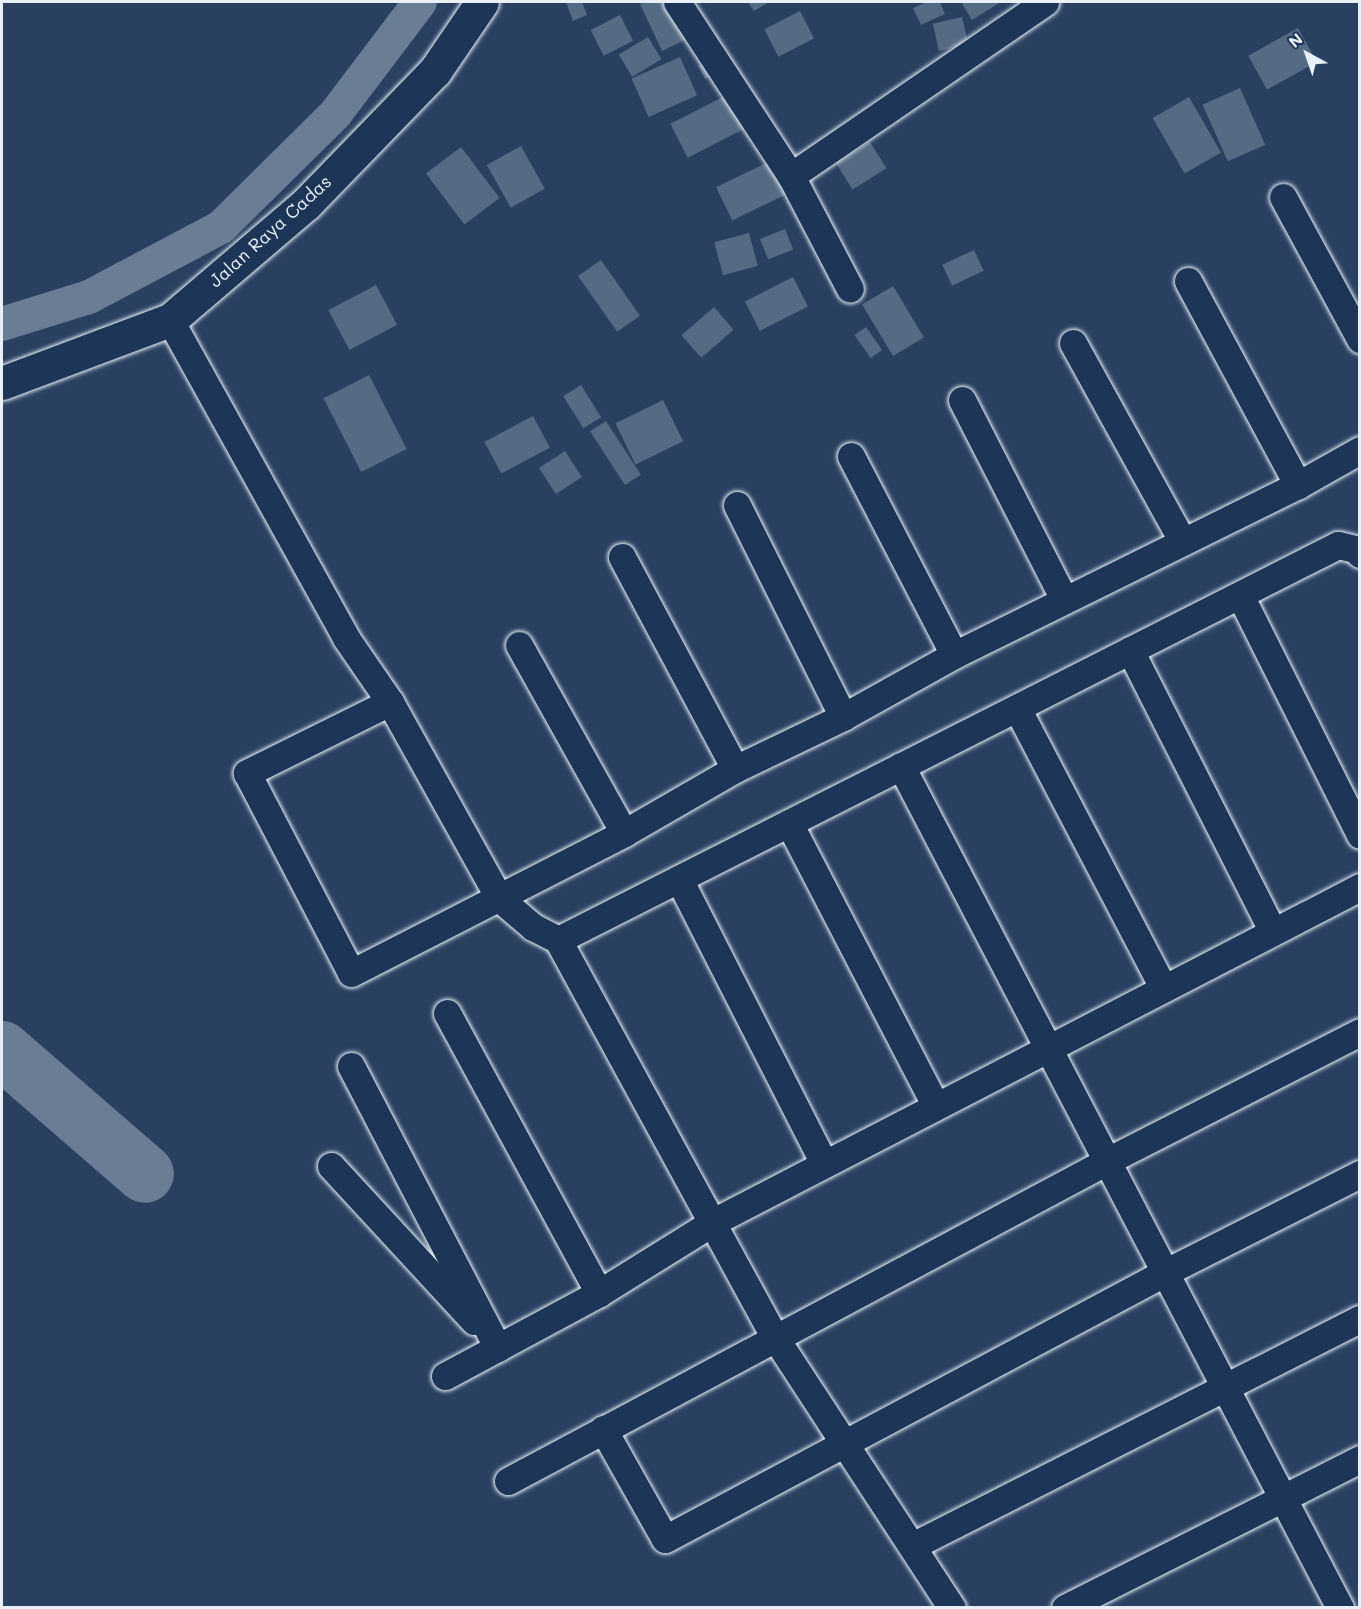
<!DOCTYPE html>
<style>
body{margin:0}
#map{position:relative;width:1361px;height:1609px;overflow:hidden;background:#294061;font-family:Mali,sans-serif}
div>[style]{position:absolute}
.canal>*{height:34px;margin:-17px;padding:0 17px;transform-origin:17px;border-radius:17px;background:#6b7c95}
.river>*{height:58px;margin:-29px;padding:0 29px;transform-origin:29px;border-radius:29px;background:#6b7c95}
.building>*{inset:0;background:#556a83;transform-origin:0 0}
.roads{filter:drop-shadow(0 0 2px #e8f1f8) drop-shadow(0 0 2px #e8f1f8)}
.minor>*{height:27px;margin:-13.5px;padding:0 13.5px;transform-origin:13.5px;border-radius:13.5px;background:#1d3557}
.tertiary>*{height:33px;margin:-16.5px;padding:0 16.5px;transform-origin:16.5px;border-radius:16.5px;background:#1d3557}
span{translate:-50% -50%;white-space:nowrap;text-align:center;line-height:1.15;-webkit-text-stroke:6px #1d3557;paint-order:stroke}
.street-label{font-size:18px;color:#e8f1f8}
.frame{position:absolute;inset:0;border:3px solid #e8f1f8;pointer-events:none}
.north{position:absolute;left:1277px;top:24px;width:60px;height:60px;-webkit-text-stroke:4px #1d3557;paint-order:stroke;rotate:320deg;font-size:16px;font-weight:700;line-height:24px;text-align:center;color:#e8f1f8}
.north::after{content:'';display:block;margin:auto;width:21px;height:27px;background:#e8f1f8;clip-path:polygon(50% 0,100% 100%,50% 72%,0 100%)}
</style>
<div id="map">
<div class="canal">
<i style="left:2px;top:324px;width:91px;rotate:-17.2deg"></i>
<i style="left:89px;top:297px;width:149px;rotate:-27.9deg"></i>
<i style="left:221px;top:227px;width:162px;rotate:-44.7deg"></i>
<i style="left:336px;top:113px;width:139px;rotate:-52.9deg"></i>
</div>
<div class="river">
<i style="left:2px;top:1050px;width:189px;rotate:40.9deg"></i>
</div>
<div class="building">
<i style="clip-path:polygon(566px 2px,582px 2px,587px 15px,573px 21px)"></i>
<i style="clip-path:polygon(645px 2px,672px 2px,689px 38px,662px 51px,640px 4px)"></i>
<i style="clip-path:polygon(748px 2px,769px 2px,754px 11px)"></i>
<i style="clip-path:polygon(927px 2px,940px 2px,945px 14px,921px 25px,913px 8px)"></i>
<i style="clip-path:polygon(961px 2px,1001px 2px,972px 20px)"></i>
<i style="left:800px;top:11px;width:31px;height:40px;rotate:63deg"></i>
<i style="left:620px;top:15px;width:29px;height:33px;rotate:63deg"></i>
<i style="left:962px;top:17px;width:28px;height:30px;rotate:77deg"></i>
<i style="left:1298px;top:28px;width:39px;height:57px;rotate:61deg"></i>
<i style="left:648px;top:37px;width:26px;height:34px;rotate:59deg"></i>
<i style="left:680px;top:57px;width:42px;height:53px;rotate:66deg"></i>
<i style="left:707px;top:61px;width:15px;height:10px;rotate:62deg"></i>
<i style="left:1240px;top:88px;width:62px;height:41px;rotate:66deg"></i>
<i style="left:731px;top:93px;width:38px;height:68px;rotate:63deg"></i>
<i style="left:1189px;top:97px;width:64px;height:42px;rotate:60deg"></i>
<i style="left:870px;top:142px;width:31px;height:40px;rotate:58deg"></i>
<i style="left:521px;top:146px;width:49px;height:39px;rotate:61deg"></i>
<i style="left:461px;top:147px;width:64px;height:44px;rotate:53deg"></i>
<i style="left:770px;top:161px;width:37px;height:60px;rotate:64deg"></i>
<i style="left:785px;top:229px;width:22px;height:27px;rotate:68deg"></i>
<i style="left:749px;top:233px;width:34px;height:36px;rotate:75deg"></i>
<i style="left:974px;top:250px;width:23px;height:35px;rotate:65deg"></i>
<i style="left:601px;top:260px;width:68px;height:28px;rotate:55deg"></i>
<i style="left:793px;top:277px;width:33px;height:54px;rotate:63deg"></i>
<i style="left:376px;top:285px;width:45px;height:54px;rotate:62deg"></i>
<i style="left:893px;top:286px;width:60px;height:36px;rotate:59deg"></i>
<i style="left:714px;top:307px;width:30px;height:43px;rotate:49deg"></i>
<i style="left:866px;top:327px;width:28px;height:14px;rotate:55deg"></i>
<i style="left:369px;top:375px;width:83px;height:51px;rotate:63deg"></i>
<i style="left:581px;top:385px;width:38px;height:21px;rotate:58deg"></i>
<i style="left:663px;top:400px;width:46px;height:53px;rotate:64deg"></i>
<i style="left:533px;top:416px;width:36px;height:55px;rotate:62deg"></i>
<i style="left:606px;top:421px;width:64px;height:19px;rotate:57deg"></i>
<i style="left:565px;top:451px;width:31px;height:31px;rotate:57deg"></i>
</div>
<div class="roads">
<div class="minor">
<i style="left:677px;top:2px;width:208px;rotate:56.8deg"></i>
<i style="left:791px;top:176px;width:127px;rotate:62.4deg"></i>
<i style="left:791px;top:176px;width:308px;rotate:-34.4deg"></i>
<i style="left:1283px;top:197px;width:162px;rotate:61.5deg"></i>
<i style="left:1188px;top:281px;width:232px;rotate:61.7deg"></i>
<i style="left:170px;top:320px;width:363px;rotate:61deg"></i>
<i style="left:346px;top:638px;width:78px;rotate:55.5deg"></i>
<i style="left:390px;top:702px;width:224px;rotate:60.9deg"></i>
<i style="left:499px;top:898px;width:45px;rotate:40.5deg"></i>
<i style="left:533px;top:927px;width:28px;rotate:27deg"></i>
<i style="left:558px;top:940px;width:451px;rotate:61.4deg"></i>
<i style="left:774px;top:1336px;width:325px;rotate:56.8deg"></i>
<i style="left:1073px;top:343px;width:227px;rotate:61.1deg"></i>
<i style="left:962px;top:400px;width:224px;rotate:62.9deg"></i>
<i style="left:851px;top:456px;width:224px;rotate:62.6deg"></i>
<i style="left:737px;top:505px;width:237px;rotate:63.4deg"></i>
<i style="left:622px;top:557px;width:240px;rotate:61.9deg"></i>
<i style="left:1240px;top:595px;width:268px;rotate:63.4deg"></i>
<i style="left:519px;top:645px;width:215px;rotate:60.8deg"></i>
<i style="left:1130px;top:650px;width:314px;rotate:63.1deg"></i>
<i style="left:390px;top:702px;width:160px;rotate:153.6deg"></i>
<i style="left:247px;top:773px;width:225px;rotate:62.5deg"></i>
<i style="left:351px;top:973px;width:307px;rotate:-27.1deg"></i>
<i style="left:624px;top:833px;width:128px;rotate:-30deg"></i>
<i style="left:735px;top:769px;width:120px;rotate:-25.7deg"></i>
<i style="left:843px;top:717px;width:127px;rotate:-29.2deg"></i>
<i style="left:954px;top:655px;width:384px;rotate:-26.3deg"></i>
<i style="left:1298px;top:485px;width:71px;rotate:-29.4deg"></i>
<i style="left:1017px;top:708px;width:315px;rotate:62.4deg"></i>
<i style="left:901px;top:766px;width:950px;rotate:62.46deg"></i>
<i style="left:789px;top:823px;width:318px;rotate:62.6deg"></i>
<i style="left:679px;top:879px;width:319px;rotate:63deg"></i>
<i style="left:558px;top:940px;width:874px;rotate:-26.86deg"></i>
<i style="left:1338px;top:545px;width:17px;rotate:13deg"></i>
<i style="left:1355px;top:549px;width:7px;rotate:45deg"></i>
<i style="left:447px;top:1013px;width:319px;rotate:61.5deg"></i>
<i style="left:351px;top:1066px;width:318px;rotate:62.5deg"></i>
<i style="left:331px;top:1166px;width:211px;rotate:47.3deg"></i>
<i style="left:445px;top:1376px;width:175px;rotate:-28.3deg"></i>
<i style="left:599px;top:1293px;width:134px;rotate:-31.9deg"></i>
<i style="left:713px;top:1222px;width:729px;rotate:-27.37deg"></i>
<i style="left:603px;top:1429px;width:126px;rotate:60.6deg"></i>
<i style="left:665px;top:1539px;width:565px;rotate:-28.06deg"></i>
<i style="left:1164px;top:1273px;width:220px;rotate:-26.8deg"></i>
<i style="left:508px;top:1481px;width:679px;rotate:-28.11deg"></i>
<i style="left:1107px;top:1161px;width:284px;rotate:-27deg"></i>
<i style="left:914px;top:1545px;width:500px;rotate:-26.9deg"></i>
<i style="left:1065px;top:1608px;width:330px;rotate:-26.8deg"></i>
</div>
<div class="tertiary">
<i style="left:2px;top:383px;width:179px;rotate:-20.6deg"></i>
<i style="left:170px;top:320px;width:179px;rotate:-40.5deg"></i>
<i style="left:306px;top:204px;width:185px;rotate:-45.9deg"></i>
<i style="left:435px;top:71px;width:83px;rotate:-55.7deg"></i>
</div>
</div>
<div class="street-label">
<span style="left:270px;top:231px;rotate:-42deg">Jalan Raya Cadas</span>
</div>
<div class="frame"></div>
<div class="north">N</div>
</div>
